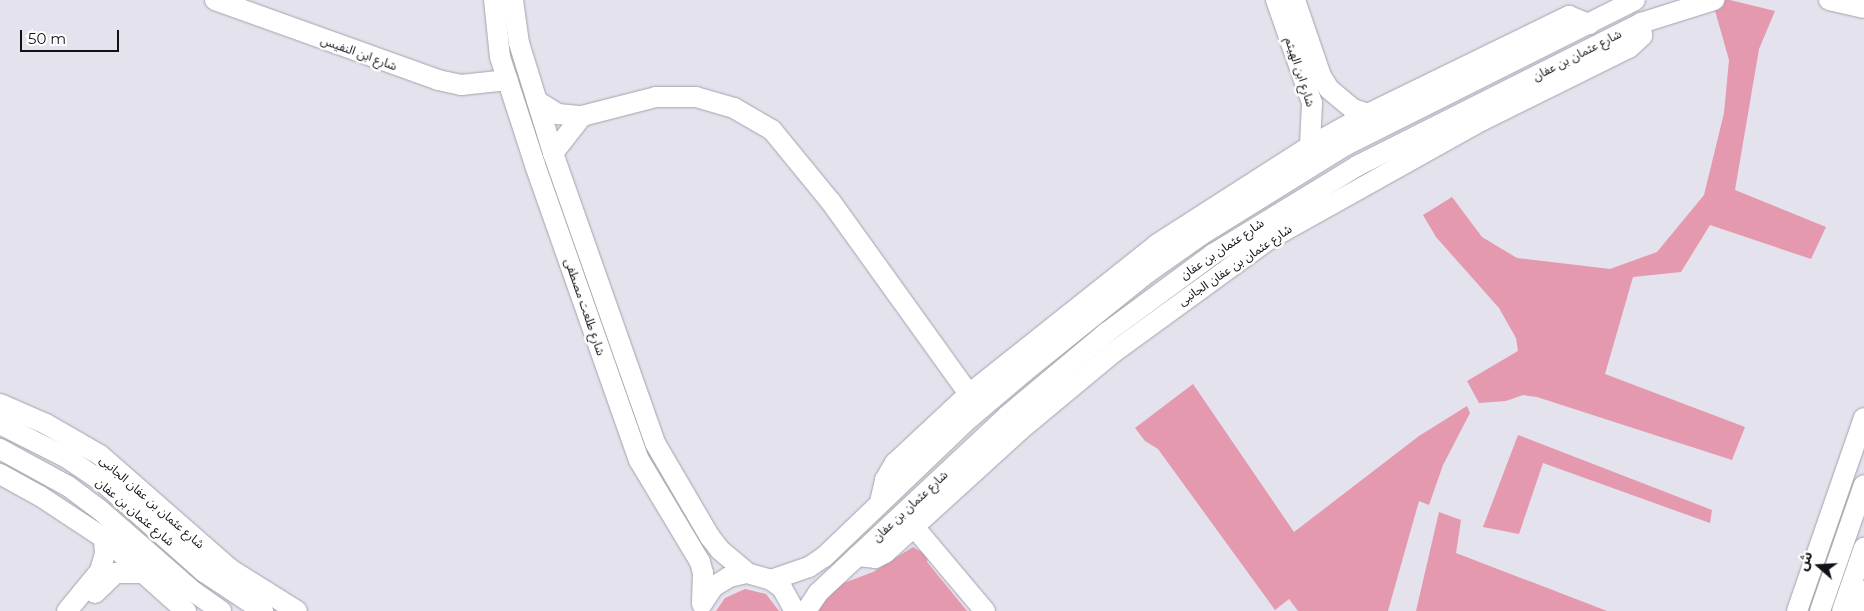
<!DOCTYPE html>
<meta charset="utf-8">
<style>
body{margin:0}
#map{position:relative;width:1864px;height:611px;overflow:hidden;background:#e3e2ed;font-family:Montserrat,"Noto Sans Arabic",sans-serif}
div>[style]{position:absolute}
.green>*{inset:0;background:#e499ae}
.roads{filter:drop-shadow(0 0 1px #a4a2ad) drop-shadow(0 0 1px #a4a2ad)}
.minor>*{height:20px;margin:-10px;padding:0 10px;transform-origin:10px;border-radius:10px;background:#fff}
span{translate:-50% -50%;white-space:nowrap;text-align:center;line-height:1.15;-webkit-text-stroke:5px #fff;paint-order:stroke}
.street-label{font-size:12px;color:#121115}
.north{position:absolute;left:1794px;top:541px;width:50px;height:50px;-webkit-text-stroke:4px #fff;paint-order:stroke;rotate:289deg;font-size:14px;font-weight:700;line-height:20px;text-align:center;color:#121115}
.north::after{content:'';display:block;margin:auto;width:18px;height:22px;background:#121115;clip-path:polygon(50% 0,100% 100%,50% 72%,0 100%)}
.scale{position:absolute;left:20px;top:30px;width:99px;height:22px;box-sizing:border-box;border:2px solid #121115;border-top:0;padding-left:6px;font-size:15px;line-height:18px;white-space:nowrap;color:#121115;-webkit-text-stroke:4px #fff;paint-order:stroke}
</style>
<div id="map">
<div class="green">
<i style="clip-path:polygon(1712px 0,1730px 0,1775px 11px,1759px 49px,1735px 190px,1826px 227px,1811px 259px,1710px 225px,1681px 272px,1633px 277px,1605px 374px,1745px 427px,1732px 460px,1537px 397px,1523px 395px,1506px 401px,1479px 403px,1467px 381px,1518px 351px,1516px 338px,1499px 308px,1436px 237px,1423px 215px,1452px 197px,1482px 237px,1517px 258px,1610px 269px,1657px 252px,1704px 195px,1724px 113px,1729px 60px)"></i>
<i style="clip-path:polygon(1193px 384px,1294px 532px,1419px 436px,1467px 406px,1470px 413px,1443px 465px,1429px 505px,1419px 501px,1388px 611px,1298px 611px,1289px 599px,1275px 610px,1158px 449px,1145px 441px,1135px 428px)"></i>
<i style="clip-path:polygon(1518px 435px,1712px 510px,1710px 523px,1543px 463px,1519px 534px,1483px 527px)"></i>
<i style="clip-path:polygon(1439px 512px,1461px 520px,1456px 553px,1607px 611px,1416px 611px)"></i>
<i style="clip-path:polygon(913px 547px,928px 556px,927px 562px,967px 611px,818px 611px,836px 586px,873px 572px)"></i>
<i style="clip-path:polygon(745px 589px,766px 594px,779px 611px,716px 611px,725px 598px)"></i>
</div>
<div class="roads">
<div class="minor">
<i style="left:215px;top:0;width:237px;rotate:19.7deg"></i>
<i style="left:438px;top:80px;width:24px;rotate:12deg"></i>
<i style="left:461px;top:85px;width:47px;rotate:-6.1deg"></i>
<i style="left:494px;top:0;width:57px;rotate:84deg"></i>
<i style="left:500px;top:57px;width:114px;rotate:72deg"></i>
<i style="left:535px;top:165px;width:313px;rotate:70.6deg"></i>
<i style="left:639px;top:460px;width:119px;rotate:59.1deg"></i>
<i style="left:700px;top:562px;width:11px;rotate:75deg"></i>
<i style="left:703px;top:573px;width:29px;rotate:92deg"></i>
<i style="left:513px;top:0;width:43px;rotate:82.1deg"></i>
<i style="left:519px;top:43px;width:115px;rotate:72.8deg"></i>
<i style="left:553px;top:153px;width:307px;rotate:70.6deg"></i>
<i style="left:655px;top:443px;width:109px;rotate:59.7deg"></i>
<i style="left:710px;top:537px;width:16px;rotate:52deg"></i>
<i style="left:720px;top:550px;width:35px;rotate:40deg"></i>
<i style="left:1276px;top:0;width:109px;rotate:70.7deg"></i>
<i style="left:1312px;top:103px;width:43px;rotate:92.7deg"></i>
<i style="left:1295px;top:0;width:80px;rotate:71.1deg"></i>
<i style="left:1321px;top:76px;width:15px;rotate:58deg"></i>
<i style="left:1329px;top:89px;width:31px;rotate:40deg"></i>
<i style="left:1353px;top:109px;width:16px;rotate:18deg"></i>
<i style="left:1829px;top:0;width:36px;rotate:13deg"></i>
<i style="left:537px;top:101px;width:25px;rotate:32deg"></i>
<i style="left:558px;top:114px;width:24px;rotate:5deg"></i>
<i style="left:582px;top:116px;width:76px;rotate:-14.4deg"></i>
<i style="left:656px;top:97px;width:40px"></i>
<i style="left:696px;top:97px;width:40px;rotate:16deg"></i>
<i style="left:734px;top:108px;width:44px;rotate:30.1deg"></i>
<i style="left:772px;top:130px;width:93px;rotate:50.7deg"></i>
<i style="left:831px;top:202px;width:236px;rotate:54.3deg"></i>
<i style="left:553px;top:153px;width:47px;rotate:-51.9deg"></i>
<i style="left:0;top:404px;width:50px;rotate:23.5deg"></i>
<i style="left:46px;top:424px;width:62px;rotate:29.9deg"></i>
<i style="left:100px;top:455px;width:173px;rotate:41.2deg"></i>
<i style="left:230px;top:569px;width:79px;rotate:32.1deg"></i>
<i style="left:0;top:424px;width:75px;rotate:26.9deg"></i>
<i style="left:67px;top:458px;width:45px;rotate:34deg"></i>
<i style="left:104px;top:483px;width:134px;rotate:41.7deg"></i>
<i style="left:204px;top:572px;width:71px;rotate:33.5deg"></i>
<i style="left:0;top:449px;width:77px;rotate:28.6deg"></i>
<i style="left:68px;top:486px;width:40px;rotate:37deg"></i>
<i style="left:100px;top:510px;width:125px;rotate:41.1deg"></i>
<i style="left:194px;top:592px;width:33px;rotate:35deg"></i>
<i style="left:0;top:474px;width:46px;rotate:28.8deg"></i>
<i style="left:40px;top:496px;width:77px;rotate:33.3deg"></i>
<i style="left:104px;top:538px;width:110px;rotate:41.7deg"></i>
<i style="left:880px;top:502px;width:23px;rotate:-77deg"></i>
<i style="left:885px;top:480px;width:20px;rotate:-60deg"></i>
<i style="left:895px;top:463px;width:101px;rotate:-43deg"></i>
<i style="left:969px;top:394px;width:239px;rotate:-38.5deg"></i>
<i style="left:1156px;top:245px;width:183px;rotate:-32.7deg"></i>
<i style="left:1310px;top:146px;width:66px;rotate:-28.9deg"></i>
<i style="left:1368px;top:114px;width:224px;rotate:-26deg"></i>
<i style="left:1569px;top:16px;width:22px;rotate:22deg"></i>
<i style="left:915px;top:528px;width:109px;rotate:49.9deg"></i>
<i style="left:857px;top:556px;width:18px;rotate:6deg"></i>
<i style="left:875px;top:558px;width:11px;rotate:-27deg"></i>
<i style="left:885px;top:553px;width:183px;rotate:-42.3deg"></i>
<i style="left:1020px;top:430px;width:122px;rotate:-39.7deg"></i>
<i style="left:1114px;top:352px;width:190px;rotate:-36deg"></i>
<i style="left:1268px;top:240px;width:244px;rotate:-29.2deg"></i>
<i style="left:1481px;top:121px;width:165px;rotate:-26.3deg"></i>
<i style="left:1629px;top:48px;width:18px;rotate:-43deg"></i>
<i style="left:1642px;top:36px;width:13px;rotate:-94deg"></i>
<i style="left:771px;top:580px;width:40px;rotate:-18.9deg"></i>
<i style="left:809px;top:567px;width:18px;rotate:-34deg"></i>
<i style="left:824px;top:557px;width:194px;rotate:-43.7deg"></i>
<i style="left:964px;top:423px;width:79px;rotate:-40.4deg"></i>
<i style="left:1024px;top:372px;width:158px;rotate:-38.8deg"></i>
<i style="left:1147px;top:273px;width:66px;rotate:-35.1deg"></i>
<i style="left:1201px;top:235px;width:171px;rotate:-31.8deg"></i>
<i style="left:1346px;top:145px;width:323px;rotate:-26.6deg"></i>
<i style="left:95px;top:593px;width:29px;rotate:-44deg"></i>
<i style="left:116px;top:573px;width:27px"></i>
<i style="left:702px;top:604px;width:20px;rotate:-57deg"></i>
<i style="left:713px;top:587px;width:19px;rotate:-32deg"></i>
<i style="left:729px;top:577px;width:18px;rotate:-13deg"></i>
<i style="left:747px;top:573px;width:25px;rotate:16deg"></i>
<i style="left:771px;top:580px;width:14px;rotate:36deg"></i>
<i style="left:782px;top:588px;width:26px;rotate:61deg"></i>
<i style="left:67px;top:611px;width:52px;rotate:-50.5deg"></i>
<i style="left:100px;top:571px;width:18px;rotate:-74deg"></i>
<i style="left:105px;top:554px;width:16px;rotate:-94deg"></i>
<i style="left:806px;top:611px;width:22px;rotate:-56deg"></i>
<i style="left:818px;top:593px;width:259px;rotate:-43.1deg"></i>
<i style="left:1007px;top:416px;width:129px;rotate:-40deg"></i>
<i style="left:1106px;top:333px;width:133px;rotate:-36.4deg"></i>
<i style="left:1213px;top:254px;width:169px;rotate:-31.4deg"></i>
<i style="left:1357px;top:166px;width:318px;rotate:-26.7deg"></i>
<i style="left:1641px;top:23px;width:77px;rotate:-17.5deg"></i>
<i style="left:1797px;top:611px;width:204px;rotate:-70.9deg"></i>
<i style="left:1820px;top:611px;width:133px;rotate:-70.8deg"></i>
<i style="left:1842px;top:611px;width:67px;rotate:-70.8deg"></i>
<i style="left:1857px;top:611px;width:21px;rotate:-71deg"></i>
</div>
</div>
<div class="street-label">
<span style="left:359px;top:53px;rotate:20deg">شارع ابن النفيس</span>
<span style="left:1577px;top:55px;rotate:-27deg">شارع عثمان بن عفان</span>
<span style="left:1300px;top:72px;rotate:72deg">شارع ابن الهيثم</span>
<span style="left:1222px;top:249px;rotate:-34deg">شارع عثمان بن عفان</span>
<span style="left:1235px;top:265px;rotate:-34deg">شارع عثمان بن عفان الجانبى</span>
<span style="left:585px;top:307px;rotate:71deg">شارع طلعت مصطفى</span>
<span style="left:152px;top:502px;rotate:41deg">شارع عثمان بن عفان الجانبى</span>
<span style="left:910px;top:506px;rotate:-43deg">شارع عثمان بن عفان</span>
<span style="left:135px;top:512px;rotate:40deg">شارع عثمان بن عفان</span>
</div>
<div class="north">ش</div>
<div class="scale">50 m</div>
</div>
